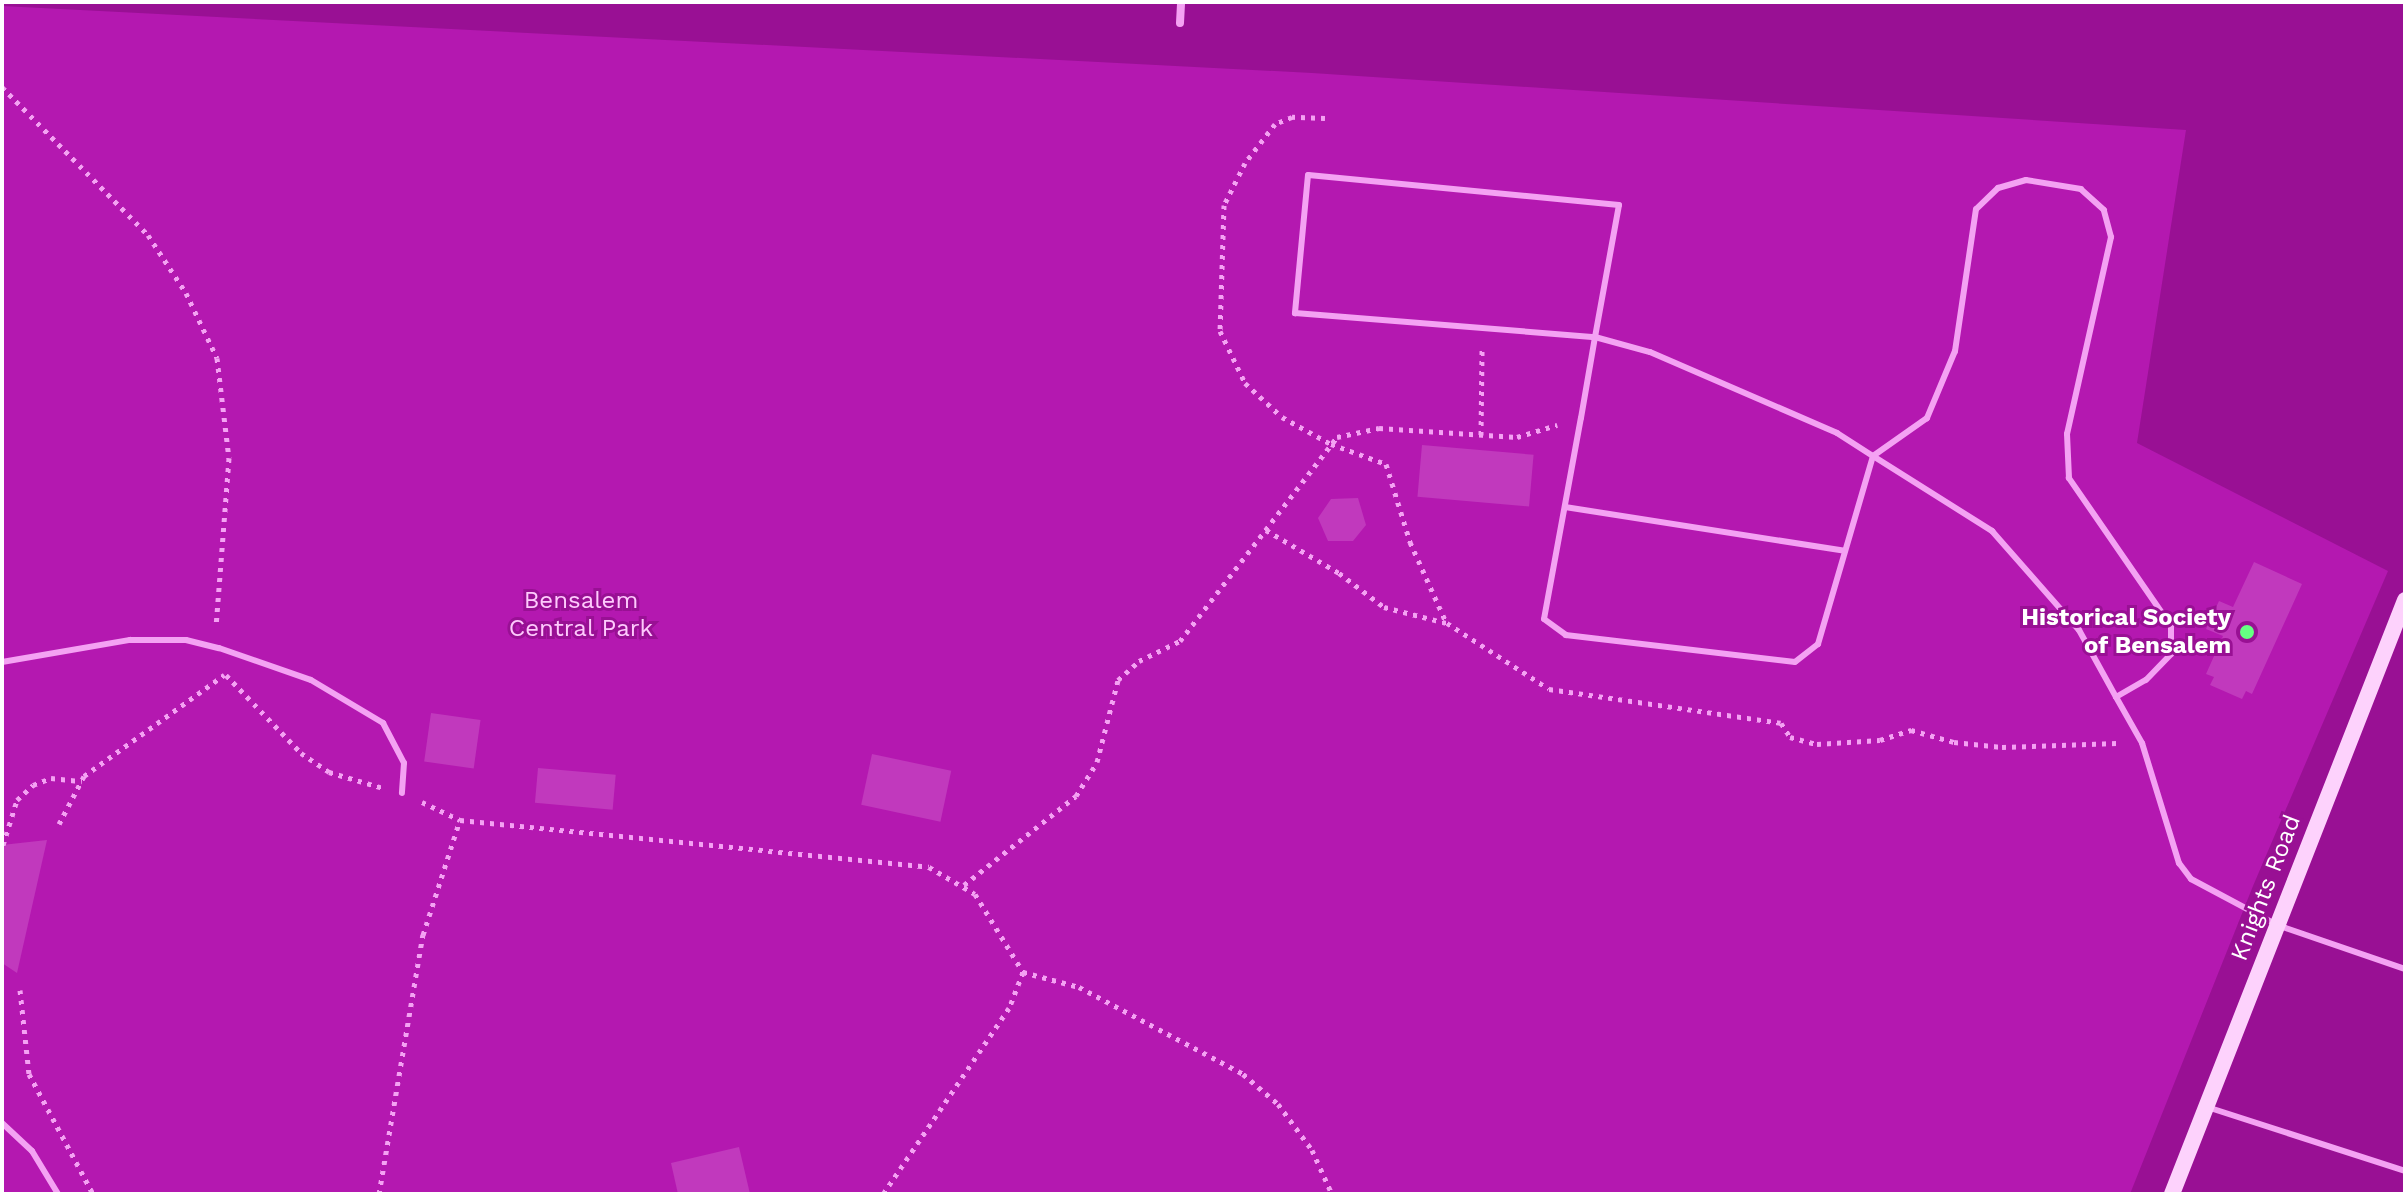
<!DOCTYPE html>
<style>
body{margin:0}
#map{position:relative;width:2407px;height:1196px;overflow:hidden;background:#991094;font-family:"Work Sans",sans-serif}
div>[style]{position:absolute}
.green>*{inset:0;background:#b418b0}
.building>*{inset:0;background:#c139bd;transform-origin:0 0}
.path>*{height:5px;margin-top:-2.5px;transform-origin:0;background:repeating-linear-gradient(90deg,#f4a2f3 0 4px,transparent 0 10px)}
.service>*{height:6px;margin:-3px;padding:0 3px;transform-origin:3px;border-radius:3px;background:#f4a2f3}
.minor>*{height:8px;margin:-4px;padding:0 4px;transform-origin:4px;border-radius:4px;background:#f4a2f3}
.secondary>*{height:16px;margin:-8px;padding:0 8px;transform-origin:8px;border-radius:8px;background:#fdd2fc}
.dots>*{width:22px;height:22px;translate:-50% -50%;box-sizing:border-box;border:4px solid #991094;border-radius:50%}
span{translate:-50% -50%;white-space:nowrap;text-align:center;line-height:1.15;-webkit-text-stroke:6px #991094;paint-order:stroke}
.park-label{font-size:24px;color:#fecafd}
.poi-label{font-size:24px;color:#fff;font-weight:700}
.right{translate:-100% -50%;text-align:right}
.street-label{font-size:24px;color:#fff}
.frame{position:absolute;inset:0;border:4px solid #fff;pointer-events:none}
</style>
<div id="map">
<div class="green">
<i style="clip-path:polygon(2px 6px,1312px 73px,2186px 130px,2137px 443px,2388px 571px,2253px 886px,2130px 1194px,2px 1194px)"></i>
</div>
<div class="building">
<i style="left:1422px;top:445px;width:112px;height:52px;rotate:5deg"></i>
<i style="clip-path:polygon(1358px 498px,1366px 525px,1353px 541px,1328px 541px,1318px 518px,1331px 499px)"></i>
<i style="clip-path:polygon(2254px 562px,2302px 584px,2252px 694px,2246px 691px,2242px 699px,2210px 685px,2214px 677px,2206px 674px,2223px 636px,2206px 629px,2219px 601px,2233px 607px)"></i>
<i style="left:431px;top:713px;width:50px;height:49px;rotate:8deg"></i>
<i style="left:872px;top:754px;width:81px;height:52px;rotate:12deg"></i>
<i style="left:538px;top:768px;width:78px;height:35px;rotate:5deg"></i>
<i style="clip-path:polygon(47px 840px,17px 973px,2px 963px,2px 845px)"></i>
<i style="clip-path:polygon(739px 1147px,750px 1194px,678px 1194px,671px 1163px)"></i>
</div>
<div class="path">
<i style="left:2px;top:87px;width:208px;rotate:45.4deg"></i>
<i style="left:148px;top:235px;width:69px;rotate:56.8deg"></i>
<i style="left:186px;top:293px;width:72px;rotate:64.5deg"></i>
<i style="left:217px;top:358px;width:101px;rotate:83.2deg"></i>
<i style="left:229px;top:458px;width:169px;rotate:94.4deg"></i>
<i style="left:1325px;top:118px;width:33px;rotate:-178deg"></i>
<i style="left:1292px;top:117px;width:18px;rotate:158deg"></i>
<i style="left:1275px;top:124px;width:49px;rotate:127.6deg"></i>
<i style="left:1245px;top:163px;width:47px;rotate:116.6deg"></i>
<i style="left:1224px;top:205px;width:126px;rotate:91.8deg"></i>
<i style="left:1220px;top:331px;width:58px;rotate:64.3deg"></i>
<i style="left:1245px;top:383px;width:50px;rotate:42.6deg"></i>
<i style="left:1282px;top:417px;width:56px;rotate:28.9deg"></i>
<i style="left:1331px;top:444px;width:59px;rotate:20deg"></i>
<i style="left:1386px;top:464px;width:82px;rotate:72.9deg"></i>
<i style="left:1410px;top:542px;width:88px;rotate:65.8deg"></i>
<i style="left:1481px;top:435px;width:87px;rotate:-89.3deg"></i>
<i style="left:1266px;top:530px;width:85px;rotate:30.5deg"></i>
<i style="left:1339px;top:573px;width:56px;rotate:37.1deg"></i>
<i style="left:1384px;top:607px;width:65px;rotate:14.3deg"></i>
<i style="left:1447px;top:623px;width:121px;rotate:32.9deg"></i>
<i style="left:1549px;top:689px;width:234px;rotate:8.3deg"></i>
<i style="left:1781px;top:723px;width:17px;rotate:57deg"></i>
<i style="left:1790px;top:737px;width:28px;rotate:15deg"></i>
<i style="left:1817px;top:744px;width:63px;rotate:-3.6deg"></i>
<i style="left:1880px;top:740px;width:33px;rotate:-18deg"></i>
<i style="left:1911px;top:730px;width:45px;rotate:15.6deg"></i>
<i style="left:1954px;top:742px;width:48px;rotate:5.9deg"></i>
<i style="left:2002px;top:747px;width:115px;rotate:-2deg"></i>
<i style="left:226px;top:675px;width:108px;rotate:46.1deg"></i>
<i style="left:301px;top:753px;width:34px;rotate:34deg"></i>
<i style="left:329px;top:772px;width:56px;rotate:16.5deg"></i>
<i style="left:422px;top:802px;width:42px;rotate:25.3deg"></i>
<i style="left:460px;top:820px;width:471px;rotate:5.7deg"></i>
<i style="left:929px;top:867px;width:53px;rotate:30.4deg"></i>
<i style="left:975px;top:894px;width:92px;rotate:58.4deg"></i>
<i style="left:1023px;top:972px;width:39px;rotate:111deg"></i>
<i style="left:1009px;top:1008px;width:225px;rotate:124.1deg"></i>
<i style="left:59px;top:824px;width:54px;rotate:-62.5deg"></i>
<i style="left:84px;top:776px;width:173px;rotate:-35.8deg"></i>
<i style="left:3px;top:845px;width:47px;rotate:-72.7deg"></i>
<i style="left:17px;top:800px;width:22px;rotate:-43deg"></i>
<i style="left:33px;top:785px;width:19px;rotate:-21deg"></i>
<i style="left:51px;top:778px;width:31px;rotate:6deg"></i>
<i style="left:964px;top:885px;width:143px;rotate:-38.5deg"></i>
<i style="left:1076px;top:796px;width:40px;rotate:-58deg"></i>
<i style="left:1097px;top:762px;width:85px;rotate:-75.6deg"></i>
<i style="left:1118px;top:680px;width:28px;rotate:-42deg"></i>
<i style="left:1139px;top:661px;width:46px;rotate:-26deg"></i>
<i style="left:1180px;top:641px;width:257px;rotate:-52.4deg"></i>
<i style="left:1337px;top:437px;width:43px;rotate:-12.1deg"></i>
<i style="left:1379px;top:428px;width:138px;rotate:3.7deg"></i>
<i style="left:1517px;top:437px;width:42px;rotate:-16.7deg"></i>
<i style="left:1023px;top:972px;width:58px;rotate:15deg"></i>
<i style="left:1079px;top:987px;width:186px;rotate:27.9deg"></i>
<i style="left:1243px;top:1074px;width:46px;rotate:40.6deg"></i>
<i style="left:1278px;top:1104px;width:57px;rotate:53.5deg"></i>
<i style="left:1312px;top:1150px;width:48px;rotate:65.6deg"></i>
<i style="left:20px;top:990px;width:84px;rotate:83.9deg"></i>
<i style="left:29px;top:1074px;width:136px;rotate:61.9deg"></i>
<i style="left:379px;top:1194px;width:263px;rotate:-80.4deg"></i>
<i style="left:423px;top:935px;width:121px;rotate:-72.2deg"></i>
</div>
<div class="service">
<i style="left:1565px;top:507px;width:283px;rotate:8.9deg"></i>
<i style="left:2px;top:662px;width:130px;rotate:-9.8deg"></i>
<i style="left:130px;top:640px;width:56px"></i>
<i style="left:186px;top:640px;width:34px;rotate:14deg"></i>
<i style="left:219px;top:648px;width:97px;rotate:19.2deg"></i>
<i style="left:311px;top:680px;width:84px;rotate:30.8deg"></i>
<i style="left:383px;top:723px;width:45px;rotate:62.3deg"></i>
<i style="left:404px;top:763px;width:30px;rotate:94deg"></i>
<i style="left:2116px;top:697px;width:34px;rotate:-30deg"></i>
<i style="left:2146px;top:680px;width:36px;rotate:-46deg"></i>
<i style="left:2171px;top:654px;width:28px;rotate:-90deg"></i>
<i style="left:2171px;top:626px;width:180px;rotate:-124.6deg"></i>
<i style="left:2069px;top:478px;width:44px;rotate:-92.6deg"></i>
<i style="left:2067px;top:434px;width:202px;rotate:-77.4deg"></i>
<i style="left:2111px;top:237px;width:28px;rotate:-105deg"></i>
<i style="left:2104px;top:210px;width:31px;rotate:-138deg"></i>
<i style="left:2081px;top:189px;width:56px;rotate:-170.7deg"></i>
<i style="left:2026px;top:180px;width:29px;rotate:164deg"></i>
<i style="left:1998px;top:188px;width:30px;rotate:136deg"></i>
<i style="left:1976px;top:209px;width:144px;rotate:98.4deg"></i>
<i style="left:1955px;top:351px;width:73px;rotate:112.7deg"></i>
<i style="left:1927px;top:418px;width:66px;rotate:144.9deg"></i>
<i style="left:1873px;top:456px;width:196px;rotate:106.3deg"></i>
<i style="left:1818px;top:644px;width:29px;rotate:142deg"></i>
<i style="left:1795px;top:662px;width:231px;rotate:-173.3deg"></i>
<i style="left:1566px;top:635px;width:27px;rotate:-144deg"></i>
<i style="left:1544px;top:619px;width:204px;rotate:-79.6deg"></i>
<i style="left:1581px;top:418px;width:82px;rotate:-80.2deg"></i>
<i style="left:1595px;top:337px;width:134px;rotate:-79.7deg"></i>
<i style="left:1619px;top:205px;width:312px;rotate:-174.5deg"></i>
<i style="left:1308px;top:175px;width:139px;rotate:95.4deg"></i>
<i style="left:1295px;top:313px;width:301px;rotate:4.6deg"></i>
<i style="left:1595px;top:337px;width:57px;rotate:15.3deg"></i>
<i style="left:1650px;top:352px;width:204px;rotate:23.4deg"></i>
<i style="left:1837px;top:433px;width:43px;rotate:32.6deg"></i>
<i style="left:1873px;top:456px;width:141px;rotate:32.2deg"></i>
<i style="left:1992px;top:531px;width:132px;rotate:48.7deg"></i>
<i style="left:2079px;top:630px;width:77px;rotate:61.1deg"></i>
<i style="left:2116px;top:697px;width:53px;rotate:60.5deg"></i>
<i style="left:2142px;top:743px;width:126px;rotate:72.9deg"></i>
<i style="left:2179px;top:863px;width:20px;rotate:53deg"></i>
<i style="left:2191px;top:879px;width:98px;rotate:28.1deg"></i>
<i style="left:2277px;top:925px;width:135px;rotate:19deg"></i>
<i style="left:2207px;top:1107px;width:208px;rotate:17.9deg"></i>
<i style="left:2px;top:1123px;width:41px;rotate:43deg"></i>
<i style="left:32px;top:1151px;width:50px;rotate:58.8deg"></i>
</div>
<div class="minor">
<i style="left:1180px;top:23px;width:21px;rotate:-87deg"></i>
</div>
<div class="secondary">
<i style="left:2172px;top:1194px;width:638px;rotate:-68.58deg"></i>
</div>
<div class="dots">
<i style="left:2247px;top:632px;background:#65ff82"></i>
</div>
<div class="park-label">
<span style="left:581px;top:615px">Bensalem<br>Central Park</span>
</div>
<div class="poi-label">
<span class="right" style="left:2231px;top:632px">Historical Society<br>of Bensalem</span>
</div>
<div class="street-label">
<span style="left:2266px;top:888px;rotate:-69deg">Knights Road</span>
</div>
<div class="frame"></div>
</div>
